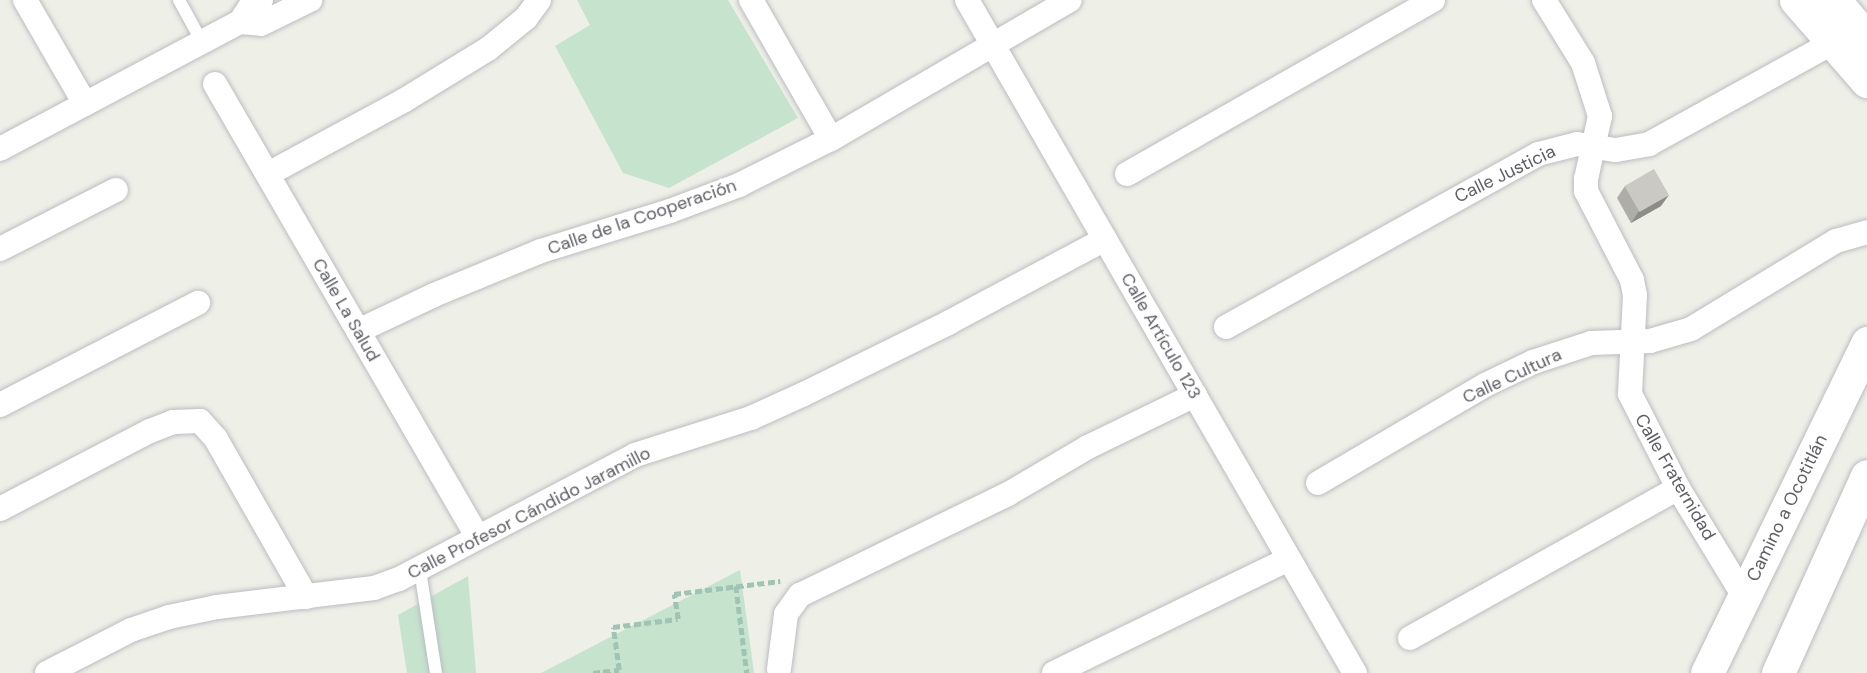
<!DOCTYPE html>
<meta charset="utf-8">
<style>
body{margin:0}
#map{position:relative;width:1867px;height:673px;overflow:hidden;background:#eeefe7;font-family:"DM Sans",sans-serif}
div>[style]{position:absolute}
.green>*{inset:0;background:#c6e3ce}
.path>*{height:4.5px;margin-top:-2.25px;transform-origin:0;background:repeating-linear-gradient(90deg,#9fc4b3 0 7px,transparent 0 10.5px)}
.roads{filter:drop-shadow(0 0 2px #bbbcc1) drop-shadow(0 0 2px #bbbcc1)}
.lane>*{height:12px;margin:-6px;padding:0 6px;transform-origin:6px;border-radius:6px;background:#fff}
.street>*{height:24px;margin:-12px;padding:0 12px;transform-origin:12px;border-radius:12px;background:#fff}
.secondary>*{height:33px;margin:-16.5px;padding:0 16.5px;transform-origin:16.5px;border-radius:16.5px;background:#fff}
.wall>*{inset:0;background:#aeada8}
.shaded-wall>*{inset:0;background:#8d8d88}
.building>*{inset:0;background:#cac9c3;transform-origin:0 0}
span{translate:-50% -50%;white-space:nowrap;text-align:center;line-height:1.15;-webkit-text-stroke:5px #fff;paint-order:stroke}
.street-label{font-size:18px;color:#5e5f65}
</style>
<div id="map">
<div class="green">
<i style="clip-path:polygon(577px 0,728px 0,798px 118px,669px 188px,623px 173px,555px 46px,590px 25px)"></i>
<i style="clip-path:polygon(740px 570px,754px 673px,541px 673px)"></i>
<i style="clip-path:polygon(468px 576px,476px 673px,407px 673px,398px 615px)"></i>
</div>
<div class="path">
<i style="left:736px;top:586px;width:88px;rotate:82.8deg"></i>
<i style="left:593px;top:673px;width:26px;rotate:-7deg"></i>
<i style="left:619px;top:670px;width:43px;rotate:-97.9deg"></i>
<i style="left:613px;top:627px;width:65px;rotate:-7deg"></i>
<i style="left:678px;top:619px;width:25px;rotate:-99deg"></i>
<i style="left:674px;top:594px;width:107px;rotate:-7deg"></i>
</div>
<div class="roads">
<div class="lane">
<i style="left:179px;top:0;width:48px;rotate:61.3deg"></i>
<i style="left:420px;top:570px;width:104px;rotate:81.2deg"></i>
</div>
<div class="street">
<i style="left:25px;top:0;width:120px;rotate:60deg"></i>
<i style="left:751px;top:0;width:160px;rotate:60.1deg"></i>
<i style="left:967px;top:0;width:777px;rotate:60.04deg"></i>
<i style="left:1544px;top:0;width:74px;rotate:58.2deg"></i>
<i style="left:1583px;top:63px;width:56px;rotate:72.2deg"></i>
<i style="left:1600px;top:116px;width:65px;rotate:102.5deg"></i>
<i style="left:1586px;top:179px;width:12px;rotate:90deg"></i>
<i style="left:1586px;top:191px;width:100px;rotate:62.7deg"></i>
<i style="left:1632px;top:280px;width:15px;rotate:79deg"></i>
<i style="left:1635px;top:295px;width:99px;rotate:92.9deg"></i>
<i style="left:1630px;top:394px;width:106px;rotate:62.9deg"></i>
<i style="left:1678px;top:488px;width:127px;rotate:58.6deg"></i>
<i style="left:240px;top:22px;width:21px;rotate:5deg"></i>
<i style="left:261px;top:24px;width:55px;rotate:-26.1deg"></i>
<i style="left:215px;top:84px;width:522px;rotate:59.9deg"></i>
<i style="left:0;top:149px;width:272px;rotate:-27.9deg"></i>
<i style="left:240px;top:22px;width:18px;rotate:-56deg"></i>
<i style="left:250px;top:7px;width:13px;rotate:-32deg"></i>
<i style="left:268px;top:174px;width:153px;rotate:-28.4deg"></i>
<i style="left:403px;top:101px;width:100px;rotate:-31.5deg"></i>
<i style="left:488px;top:49px;width:49px;rotate:-39.2deg"></i>
<i style="left:526px;top:18px;width:22px;rotate:-54deg"></i>
<i style="left:1127px;top:174px;width:352px;rotate:-29.6deg"></i>
<i style="left:0;top:249px;width:130px;rotate:-27deg"></i>
<i style="left:1226px;top:327px;width:357px;rotate:-29deg"></i>
<i style="left:1538px;top:154px;width:40px;rotate:-14.4deg"></i>
<i style="left:1577px;top:144px;width:39px;rotate:9deg"></i>
<i style="left:1616px;top:150px;width:34px;rotate:-10deg"></i>
<i style="left:1649px;top:144px;width:209px;rotate:-28.9deg"></i>
<i style="left:358px;top:331px;width:84px;rotate:-25.3deg"></i>
<i style="left:434px;top:295px;width:116px;rotate:-22.4deg"></i>
<i style="left:541px;top:251px;width:135px;rotate:-17.2deg"></i>
<i style="left:670px;top:211px;width:74px;rotate:-20.6deg"></i>
<i style="left:739px;top:185px;width:103px;rotate:-26.6deg"></i>
<i style="left:831px;top:139px;width:276px;rotate:-30.2deg"></i>
<i style="left:0;top:405px;width:223px;rotate:-27.3deg"></i>
<i style="left:1318px;top:483px;width:194px;rotate:-30.4deg"></i>
<i style="left:1485px;top:385px;width:53px;rotate:-25.6deg"></i>
<i style="left:1533px;top:362px;width:61px;rotate:-18.1deg"></i>
<i style="left:1591px;top:343px;width:59px;rotate:-1.9deg"></i>
<i style="left:1650px;top:341px;width:43px;rotate:-16.3deg"></i>
<i style="left:1691px;top:329px;width:170px;rotate:-31.3deg"></i>
<i style="left:1836px;top:241px;width:32px;rotate:-16deg"></i>
<i style="left:0;top:509px;width:169px;rotate:-27.5deg"></i>
<i style="left:150px;top:431px;width:25px;rotate:-21deg"></i>
<i style="left:173px;top:422px;width:27px;rotate:-2deg"></i>
<i style="left:200px;top:421px;width:24px;rotate:48deg"></i>
<i style="left:216px;top:439px;width:182px;rotate:60.3deg"></i>
<i style="left:1410px;top:638px;width:307px;rotate:-29.2deg"></i>
<i style="left:779px;top:669px;width:55px;rotate:-82.7deg"></i>
<i style="left:786px;top:614px;width:24px;rotate:-54deg"></i>
<i style="left:800px;top:595px;width:231px;rotate:-25.9deg"></i>
<i style="left:1008px;top:494px;width:93px;rotate:-30.4deg"></i>
<i style="left:1088px;top:447px;width:119px;rotate:-25.9deg"></i>
<i style="left:47px;top:673px;width:94px;rotate:-27.1deg"></i>
<i style="left:131px;top:630px;width:40px;rotate:-18.9deg"></i>
<i style="left:169px;top:617px;width:49px;rotate:-11.8deg"></i>
<i style="left:217px;top:607px;width:158px;rotate:-6.9deg"></i>
<i style="left:374px;top:588px;width:27px;rotate:-20deg"></i>
<i style="left:399px;top:579px;width:267px;rotate:-27.7deg"></i>
<i style="left:635px;top:455px;width:122px;rotate:-17.7deg"></i>
<i style="left:751px;top:418px;width:58px;rotate:-24.4deg"></i>
<i style="left:804px;top:394px;width:161px;rotate:-26.2deg"></i>
<i style="left:948px;top:323px;width:178px;rotate:-28.1deg"></i>
<i style="left:1054px;top:673px;width:261px;rotate:-25.9deg"></i>
</div>
<div class="secondary">
<i style="left:1796px;top:0;width:108px;rotate:48.8deg"></i>
<i style="left:1834px;top:0;width:51px;rotate:49.8deg"></i>
<i style="left:1707px;top:673px;width:367px;rotate:-64.1deg"></i>
<i style="left:1778px;top:673px;width:216px;rotate:-65.7deg"></i>
</div>
</div>
<div class="wall">
<i style="clip-path:polygon(1625px 186px,1661px 206px,1631px 223px,1617px 198px)"></i>
</div>
<div class="shaded-wall">
<i style="clip-path:polygon(1669px 195px,1661px 206px,1631px 223px,1639px 211px)"></i>
</div>
<div class="building">
<i style="left:1654px;top:169px;width:30px;height:34px;rotate:60deg"></i>
</div>
<div class="street-label">
<span style="left:1505px;top:174px;rotate:-26deg">Calle Justicia</span>
<span style="left:642px;top:217px;rotate:-19deg">Calle de la Cooperación</span>
<span style="left:346px;top:310px;rotate:60deg">Calle La Salud</span>
<span style="left:1161px;top:336px;rotate:60deg">Calle Artículo 123</span>
<span style="left:1512px;top:376px;rotate:-25deg">Calle Cultura</span>
<span style="left:1675px;top:477px;rotate:60deg">Calle Fraternidad</span>
<span style="left:1787px;top:508px;rotate:-64deg">Camino a Ocotitlán</span>
<span style="left:529px;top:513px;rotate:-27deg">Calle Profesor Cándido Jaramillo</span>
</div>
</div>
